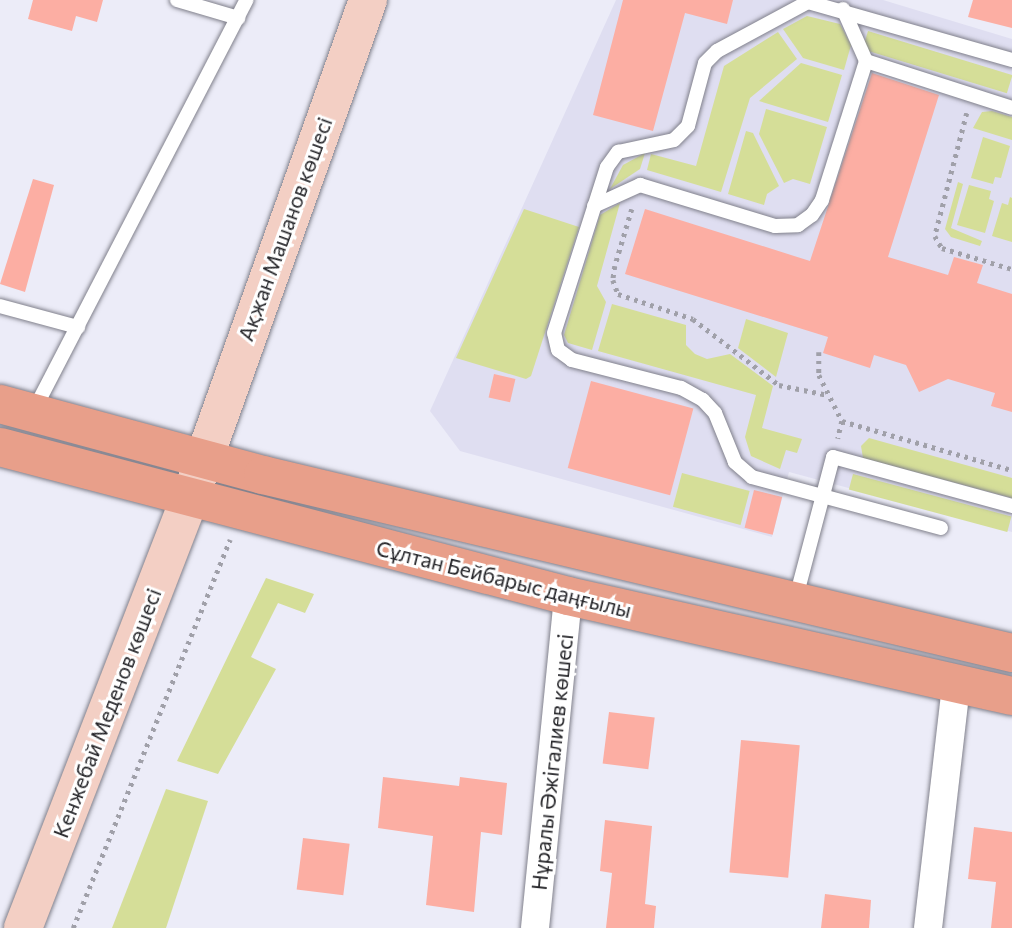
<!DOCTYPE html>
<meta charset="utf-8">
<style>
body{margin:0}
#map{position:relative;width:1012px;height:928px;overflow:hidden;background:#ececf8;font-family:Commissioner,sans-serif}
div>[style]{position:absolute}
.built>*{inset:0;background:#dfdef1}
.green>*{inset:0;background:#d5de98;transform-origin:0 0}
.building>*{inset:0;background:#fcaea3;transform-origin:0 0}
.path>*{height:4.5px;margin-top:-2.25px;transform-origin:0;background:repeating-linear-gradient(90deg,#a0a0a9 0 3.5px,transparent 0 8.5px)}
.roads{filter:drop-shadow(0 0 2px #80808b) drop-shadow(0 0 2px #80808b)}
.lane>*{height:14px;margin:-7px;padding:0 7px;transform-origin:7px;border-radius:7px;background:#fff}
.street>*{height:28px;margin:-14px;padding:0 14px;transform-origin:14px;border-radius:14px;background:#fff}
.secondary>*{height:38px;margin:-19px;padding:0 19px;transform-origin:19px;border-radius:19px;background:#f3cfc4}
.primary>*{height:38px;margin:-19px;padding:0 19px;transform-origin:19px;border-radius:19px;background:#e89f8a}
span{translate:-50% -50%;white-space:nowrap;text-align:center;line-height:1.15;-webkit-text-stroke:6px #fff;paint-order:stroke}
.street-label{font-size:21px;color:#242428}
</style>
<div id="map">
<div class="built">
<i style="clip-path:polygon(616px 0,883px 0,1012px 39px,1012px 532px,789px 472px,772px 537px,460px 451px,430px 411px)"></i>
</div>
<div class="green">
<i style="clip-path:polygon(807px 16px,840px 24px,851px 45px,844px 70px,803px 58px,783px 29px)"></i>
<i style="left:868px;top:31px;width:151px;height:19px;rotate:17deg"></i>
<i style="clip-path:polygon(778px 32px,797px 59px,750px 98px,721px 192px,647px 170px,651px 154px,696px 166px,724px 66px)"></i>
<i style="clip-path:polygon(801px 63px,842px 75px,828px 122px,759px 101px)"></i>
<i style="clip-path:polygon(766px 109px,827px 127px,810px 184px,793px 179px,784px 183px,759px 134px)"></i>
<i style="clip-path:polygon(992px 111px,1012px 117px,1012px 140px,973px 128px,982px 112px)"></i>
<i style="clip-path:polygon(746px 131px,753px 133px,779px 186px,767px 194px,764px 205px,728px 194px)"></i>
<i style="clip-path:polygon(983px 137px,1010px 146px,1001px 178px,995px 177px,993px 184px,971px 178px)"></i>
<i style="clip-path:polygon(645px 153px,640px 169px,610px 189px,623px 165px)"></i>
<i style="clip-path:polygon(958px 182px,963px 184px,951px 228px,982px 241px,980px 246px,951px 237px,945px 229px)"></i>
<i style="clip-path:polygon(969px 185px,991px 191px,989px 199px,994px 201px,985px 233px,957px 225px)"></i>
<i style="clip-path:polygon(1010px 197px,1012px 198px,1012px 242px,992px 236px,1002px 203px,1008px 205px)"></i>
<i style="clip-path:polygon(620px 203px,597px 286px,606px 302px,592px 350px,568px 343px,564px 335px,600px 215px)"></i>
<i style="clip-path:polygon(524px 209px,579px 227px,531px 376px,526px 379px,456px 358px)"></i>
<i style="clip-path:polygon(612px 304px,686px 325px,686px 345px,695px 354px,707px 359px,730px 354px,773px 386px,762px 428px,802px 439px,797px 453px,786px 450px,780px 469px,751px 456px,745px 437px,756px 395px,598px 351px)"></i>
<i style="clip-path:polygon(746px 319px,788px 333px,776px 377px,738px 348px)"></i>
<i style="clip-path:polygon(869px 438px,1012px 478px,1012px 498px,863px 458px,861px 446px)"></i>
<i style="left:682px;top:473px;width:70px;height:35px;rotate:15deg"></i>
<i style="left:853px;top:474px;width:164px;height:16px;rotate:15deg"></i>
<i style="clip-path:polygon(266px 578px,314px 594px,305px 613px,278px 603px,251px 657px,276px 669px,218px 774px,177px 761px)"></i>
<i style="clip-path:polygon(166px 789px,208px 801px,166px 928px,112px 928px)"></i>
</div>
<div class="building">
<i style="clip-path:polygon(33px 0,103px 0,97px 22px,76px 16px,72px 31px,28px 19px)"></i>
<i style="clip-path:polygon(623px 0,733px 0,727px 24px,685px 13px,653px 131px,593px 115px)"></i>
<i style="clip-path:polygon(973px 0,1012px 0,1012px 28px,968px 17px)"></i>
<i style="clip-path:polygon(872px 73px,939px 95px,888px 257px,948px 275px,954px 257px,983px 265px,977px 283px,1012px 294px,1012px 412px,991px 406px,995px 393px,948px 379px,919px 392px,906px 365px,874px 355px,870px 368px,823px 353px,828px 337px,625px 274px,645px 209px,810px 261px)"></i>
<i style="clip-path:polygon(33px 179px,54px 185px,25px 292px,0 284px)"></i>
<i style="left:494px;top:374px;width:22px;height:24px;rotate:13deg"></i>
<i style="left:591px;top:381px;width:106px;height:90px;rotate:15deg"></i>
<i style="left:754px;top:490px;width:29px;height:39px;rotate:14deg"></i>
<i style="left:609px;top:712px;width:46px;height:52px;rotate:7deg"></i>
<i style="left:741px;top:740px;width:59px;height:133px;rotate:5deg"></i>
<i style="clip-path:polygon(383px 777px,459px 786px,460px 777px,507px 783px,502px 835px,481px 832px,474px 912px,426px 905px,433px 836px,378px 828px)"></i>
<i style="clip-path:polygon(605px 820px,652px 826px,645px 904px,656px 906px,654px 928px,606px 928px,612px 873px,600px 871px)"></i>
<i style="clip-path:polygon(974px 827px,1012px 832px,1012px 928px,991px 928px,996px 882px,968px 879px)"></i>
<i style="left:303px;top:838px;width:47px;height:52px;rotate:7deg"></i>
<i style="clip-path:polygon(825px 894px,871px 900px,869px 928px,821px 928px)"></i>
</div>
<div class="path">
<i style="left:967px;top:113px;width:127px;rotate:104.6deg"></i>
<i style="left:935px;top:236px;width:14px;rotate:60deg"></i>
<i style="left:942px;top:248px;width:73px;rotate:16.7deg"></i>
<i style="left:632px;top:209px;width:59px;rotate:106.6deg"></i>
<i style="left:615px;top:266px;width:14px;rotate:98deg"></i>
<i style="left:613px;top:280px;width:15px;rotate:70deg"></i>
<i style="left:618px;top:294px;width:79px;rotate:18.4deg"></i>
<i style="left:693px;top:319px;width:108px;rotate:37.5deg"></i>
<i style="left:779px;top:385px;width:50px;rotate:11.5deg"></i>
<i style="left:819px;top:352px;width:23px;rotate:90deg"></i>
<i style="left:819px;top:375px;width:51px;rotate:63.4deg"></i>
<i style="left:842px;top:421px;width:18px;rotate:103deg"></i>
<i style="left:842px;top:421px;width:177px;rotate:16.1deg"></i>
<i style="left:73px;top:928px;width:419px;rotate:-68deg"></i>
</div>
<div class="roads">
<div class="lane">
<i style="left:177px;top:0;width:64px;rotate:16.4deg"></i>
<i style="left:843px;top:9px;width:57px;rotate:66.1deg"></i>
<i style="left:594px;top:206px;width:51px;rotate:-24.5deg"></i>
<i style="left:640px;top:185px;width:141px;rotate:16.9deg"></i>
<i style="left:775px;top:226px;width:23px;rotate:-2deg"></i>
<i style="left:798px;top:225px;width:17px;rotate:-36deg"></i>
<i style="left:812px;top:215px;width:18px;rotate:-56deg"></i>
<i style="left:822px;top:200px;width:146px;rotate:-72.4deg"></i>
<i style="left:866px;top:61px;width:153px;rotate:17.8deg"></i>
<i style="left:0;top:306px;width:81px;rotate:15.1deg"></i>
<i style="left:33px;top:412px;width:464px;rotate:-62.6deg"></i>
<i style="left:941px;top:528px;width:196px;rotate:-164.9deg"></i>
<i style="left:752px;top:477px;width:23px;rotate:-139deg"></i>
<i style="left:735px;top:462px;width:53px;rotate:-112.2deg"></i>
<i style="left:715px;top:413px;width:18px;rotate:-133deg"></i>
<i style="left:703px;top:400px;width:25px;rotate:-151deg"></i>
<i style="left:681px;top:388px;width:113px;rotate:-165.6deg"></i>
<i style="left:572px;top:360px;width:17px;rotate:-144deg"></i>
<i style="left:558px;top:350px;width:17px;rotate:-103deg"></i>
<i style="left:554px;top:333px;width:174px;rotate:-72.3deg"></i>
<i style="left:607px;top:167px;width:19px;rotate:-54deg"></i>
<i style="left:618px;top:152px;width:57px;rotate:-12.1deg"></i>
<i style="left:674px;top:140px;width:20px;rotate:-45deg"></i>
<i style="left:688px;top:126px;width:65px;rotate:-74.9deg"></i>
<i style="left:705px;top:63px;width:17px;rotate:-45deg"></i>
<i style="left:717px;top:51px;width:103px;rotate:-28.3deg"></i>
<i style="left:808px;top:2px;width:212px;rotate:15.9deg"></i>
<i style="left:795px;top:601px;width:149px;rotate:-75.2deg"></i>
<i style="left:833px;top:457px;width:186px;rotate:15.3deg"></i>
</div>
<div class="street">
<i style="left:535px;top:928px;width:334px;rotate:-84.3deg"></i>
<i style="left:928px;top:928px;width:244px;rotate:-83.4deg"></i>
</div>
<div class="secondary">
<i style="left:23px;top:928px;width:461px;rotate:-68.8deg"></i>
<i style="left:190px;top:498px;width:529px;rotate:-70.33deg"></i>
</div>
<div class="primary">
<i style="left:0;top:404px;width:272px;rotate:15.1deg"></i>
<i style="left:263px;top:475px;width:770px;rotate:13.37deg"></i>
<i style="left:0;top:447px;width:587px;rotate:14.7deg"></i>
<i style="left:568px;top:596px;width:455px;rotate:12.7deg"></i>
</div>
</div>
<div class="street-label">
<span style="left:285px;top:229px;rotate:-70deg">Ақжан Машанов көшесі</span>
<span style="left:504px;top:579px;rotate:14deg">Сұлтан Бейбарыс даңғылы</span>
<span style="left:107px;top:713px;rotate:-69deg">Кенжебай Меденов көшесі</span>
<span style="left:552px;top:762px;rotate:-84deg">Нұралы Әжiгалиев көшесi</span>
</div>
</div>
